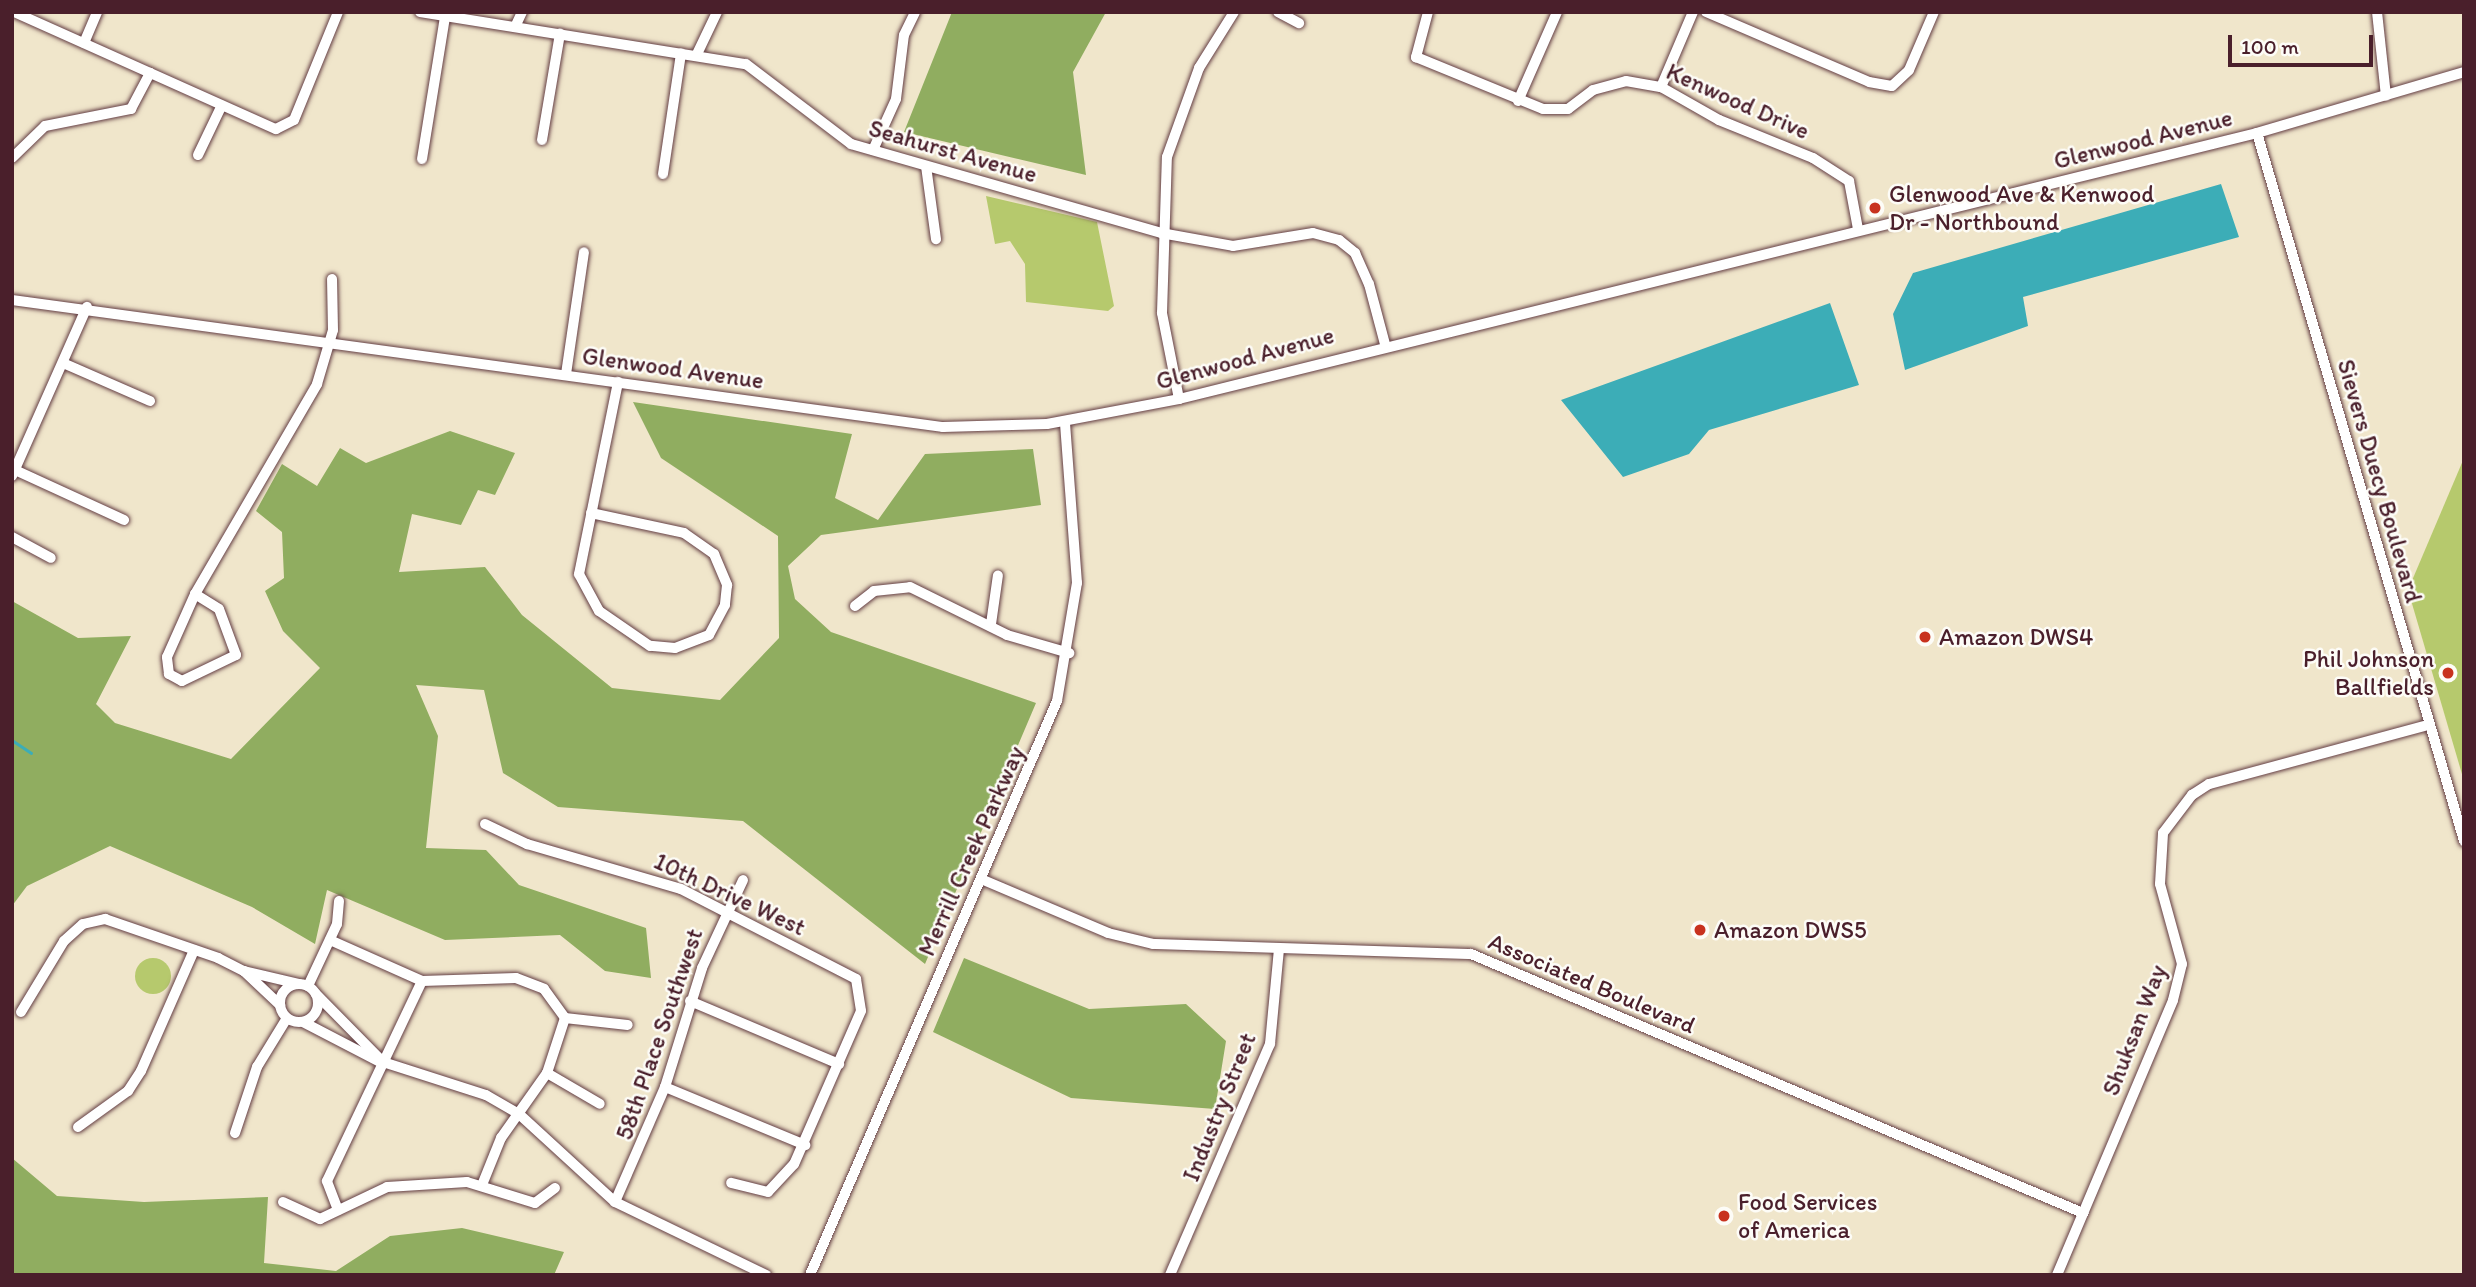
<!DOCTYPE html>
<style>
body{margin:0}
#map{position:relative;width:2476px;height:1287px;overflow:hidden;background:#f0e6cb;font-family:Itim,sans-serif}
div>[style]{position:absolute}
.green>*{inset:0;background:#b6c96d}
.round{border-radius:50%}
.forest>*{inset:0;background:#90ad60}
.water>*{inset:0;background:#3cadb7}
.stream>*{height:2.5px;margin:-1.25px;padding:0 1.25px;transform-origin:1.25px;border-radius:1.25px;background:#3cadb7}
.roads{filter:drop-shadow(0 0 2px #633d43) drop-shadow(0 0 2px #633d43)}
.minor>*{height:10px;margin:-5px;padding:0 5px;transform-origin:5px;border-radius:5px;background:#fff}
.minor>.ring{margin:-5px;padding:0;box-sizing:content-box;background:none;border:10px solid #fff;border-radius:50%}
.dots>*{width:19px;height:19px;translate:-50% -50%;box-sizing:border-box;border:4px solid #fdfcf7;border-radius:50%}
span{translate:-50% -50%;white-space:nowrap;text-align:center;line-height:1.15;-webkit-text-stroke:5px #fdfcf7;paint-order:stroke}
.street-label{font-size:24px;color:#4a1f2b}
.poi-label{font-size:24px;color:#4a1f2b}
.left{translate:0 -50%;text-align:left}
.right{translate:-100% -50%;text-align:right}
.frame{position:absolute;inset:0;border:14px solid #4a1f2b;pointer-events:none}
.scale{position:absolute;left:2228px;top:35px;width:145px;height:32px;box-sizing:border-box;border:4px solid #4a1f2b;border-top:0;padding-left:9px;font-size:21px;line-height:24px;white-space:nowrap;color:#4a1f2b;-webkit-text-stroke:5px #fdfcf7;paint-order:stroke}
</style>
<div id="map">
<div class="green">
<i style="clip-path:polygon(986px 196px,1097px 222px,1114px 306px,1108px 311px,1026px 302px,1025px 264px,1010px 241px,995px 244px)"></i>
<i style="clip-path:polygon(2464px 458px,2464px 781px,2408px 590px)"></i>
<i class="round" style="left:135px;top:958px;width:36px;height:36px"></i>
</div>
<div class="forest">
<i style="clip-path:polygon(952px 12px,1106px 12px,1073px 72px,1086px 175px,904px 132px)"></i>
<i style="clip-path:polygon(633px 402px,852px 434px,835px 498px,878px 520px,925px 454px,1033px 449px,1041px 505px,821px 535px,788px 566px,795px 599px,831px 632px,1036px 703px,925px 964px,743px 821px,558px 807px,503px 773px,484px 690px,416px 685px,438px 736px,426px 848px,486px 850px,519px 885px,646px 928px,651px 978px,605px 971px,560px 935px,445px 940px,327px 890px,315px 944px,252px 907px,110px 846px,27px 886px,12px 906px,12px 601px,78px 638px,131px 636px,96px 704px,115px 723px,231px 759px,320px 668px,283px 631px,265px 591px,284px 578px,282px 532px,256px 511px,282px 464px,317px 486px,340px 448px,366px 463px,450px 431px,515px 453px,495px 495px,478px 490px,461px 525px,412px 514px,399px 572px,485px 567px,522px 615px,612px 688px,720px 700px,779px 638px,778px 536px,661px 458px)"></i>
<i style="clip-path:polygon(964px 958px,1089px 1009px,1186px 1004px,1226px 1041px,1215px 1109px,1071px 1098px,933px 1032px)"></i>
<i style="clip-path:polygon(12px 1158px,57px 1196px,144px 1202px,268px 1197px,264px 1263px,336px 1271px,390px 1236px,462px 1228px,564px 1252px,554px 1275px,12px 1275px)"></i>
</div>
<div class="water">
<i style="clip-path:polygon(2221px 184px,2239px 237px,2023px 297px,2028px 326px,1905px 370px,1893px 314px,1913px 273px)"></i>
<i style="clip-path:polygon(1830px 303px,1859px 385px,1709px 430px,1689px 454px,1623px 477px,1561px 400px)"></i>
</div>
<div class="stream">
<i style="left:12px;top:740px;width:23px;rotate:34deg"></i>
</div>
<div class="roads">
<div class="minor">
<i style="left:14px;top:12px;width:287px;rotate:24.1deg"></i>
<i style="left:276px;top:129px;width:20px;rotate:-27deg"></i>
<i style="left:294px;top:120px;width:117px;rotate:-67.8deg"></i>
<i style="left:420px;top:12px;width:330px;rotate:9.1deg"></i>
<i style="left:746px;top:64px;width:132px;rotate:37.3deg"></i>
<i style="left:851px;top:144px;width:323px;rotate:16deg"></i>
<i style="left:1161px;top:233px;width:73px;rotate:10.2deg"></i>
<i style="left:1233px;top:246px;width:81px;rotate:-9.2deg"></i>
<i style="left:1313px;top:233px;width:27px;rotate:15deg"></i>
<i style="left:1339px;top:240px;width:21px;rotate:39deg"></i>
<i style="left:1355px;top:253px;width:34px;rotate:66deg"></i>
<i style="left:1369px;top:284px;width:62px;rotate:75.1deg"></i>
<i style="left:1278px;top:12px;width:24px;rotate:28deg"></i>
<i style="left:1428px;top:12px;width:47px;rotate:104.9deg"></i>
<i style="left:1416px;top:57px;width:137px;rotate:22.3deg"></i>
<i style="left:1543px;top:109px;width:25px"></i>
<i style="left:1568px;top:109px;width:31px;rotate:-37deg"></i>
<i style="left:1593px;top:90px;width:34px;rotate:-15deg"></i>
<i style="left:1626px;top:81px;width:36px;rotate:10deg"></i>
<i style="left:1661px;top:87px;width:67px;rotate:29.6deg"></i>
<i style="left:1719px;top:120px;width:101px;rotate:22deg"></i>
<i style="left:1813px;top:158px;width:43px;rotate:32.6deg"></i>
<i style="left:1849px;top:181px;width:49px;rotate:79.4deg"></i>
<i style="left:1706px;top:12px;width:177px;rotate:23.2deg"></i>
<i style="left:1869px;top:82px;width:23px;rotate:10deg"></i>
<i style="left:1892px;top:86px;width:23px;rotate:-43deg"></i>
<i style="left:1909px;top:70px;width:63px;rotate:-66.7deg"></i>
<i style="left:2377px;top:12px;width:84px;rotate:83.9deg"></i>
<i style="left:515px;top:27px;width:17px;rotate:-65deg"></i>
<i style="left:84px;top:43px;width:34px;rotate:-67deg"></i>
<i style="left:697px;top:54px;width:47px;rotate:-64.5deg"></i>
<i style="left:1661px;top:87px;width:82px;rotate:-66.9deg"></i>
<i style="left:1518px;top:101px;width:97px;rotate:-66.3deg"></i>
<i style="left:2257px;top:133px;width:738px;rotate:73.7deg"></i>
<i style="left:542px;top:140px;width:108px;rotate:-80.4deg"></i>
<i style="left:873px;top:150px;width:56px;rotate:-65.7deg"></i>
<i style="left:896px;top:99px;width:64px;rotate:-82.9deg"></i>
<i style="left:904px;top:35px;width:25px;rotate:-64deg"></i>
<i style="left:198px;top:155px;width:55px;rotate:-64.4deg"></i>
<i style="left:12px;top:158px;width:46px;rotate:-44.1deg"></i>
<i style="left:45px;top:126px;width:88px;rotate:-11.2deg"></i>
<i style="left:131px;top:109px;width:41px;rotate:-62.2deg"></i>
<i style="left:422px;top:159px;width:144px;rotate:-80.8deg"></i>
<i style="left:926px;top:166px;width:74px;rotate:82.2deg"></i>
<i style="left:663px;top:174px;width:122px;rotate:-81.5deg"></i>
<i style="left:12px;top:300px;width:940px;rotate:7.77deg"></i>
<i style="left:943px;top:427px;width:104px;rotate:-1.7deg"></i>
<i style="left:1047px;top:424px;width:134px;rotate:-10.7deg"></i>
<i style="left:1179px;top:399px;width:1110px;rotate:-13.86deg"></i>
<i style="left:2257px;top:133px;width:216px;rotate:-16.4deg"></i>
<i style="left:63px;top:363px;width:95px;rotate:23.6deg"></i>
<i style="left:566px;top:374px;width:123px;rotate:-81.6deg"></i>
<i style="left:1179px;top:399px;width:88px;rotate:-101.2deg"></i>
<i style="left:1162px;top:313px;width:156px;rotate:-88.2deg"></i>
<i style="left:1167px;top:157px;width:95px;rotate:-70.2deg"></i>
<i style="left:1199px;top:68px;width:66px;rotate:-58deg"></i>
<i style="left:15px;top:470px;width:120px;rotate:24.6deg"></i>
<i style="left:12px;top:476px;width:185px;rotate:-66.1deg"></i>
<i style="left:591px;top:513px;width:95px;rotate:12.1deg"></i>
<i style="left:684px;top:533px;width:37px;rotate:35deg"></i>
<i style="left:714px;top:554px;width:34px;rotate:67deg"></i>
<i style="left:727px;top:585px;width:20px;rotate:96deg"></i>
<i style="left:725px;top:605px;width:34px;rotate:118deg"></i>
<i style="left:709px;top:635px;width:36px;rotate:159deg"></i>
<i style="left:675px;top:648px;width:25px;rotate:-175deg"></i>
<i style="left:650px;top:646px;width:62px;rotate:-145.5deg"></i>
<i style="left:599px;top:611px;width:42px;rotate:-118.4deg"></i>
<i style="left:579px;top:574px;width:196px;rotate:-78.5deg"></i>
<i style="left:12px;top:537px;width:44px;rotate:28.3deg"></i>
<i style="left:195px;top:594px;width:28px;rotate:32deg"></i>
<i style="left:219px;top:609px;width:49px;rotate:69.7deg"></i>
<i style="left:236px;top:655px;width:60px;rotate:154.3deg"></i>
<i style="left:182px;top:681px;width:15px;rotate:-152deg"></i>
<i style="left:169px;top:674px;width:17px;rotate:-97deg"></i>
<i style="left:167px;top:657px;width:69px;rotate:-66deg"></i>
<i style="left:195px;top:594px;width:243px;rotate:-59.8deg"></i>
<i style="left:317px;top:384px;width:56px;rotate:-73.5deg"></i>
<i style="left:333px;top:330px;width:51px;rotate:-91.1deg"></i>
<i style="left:855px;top:606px;width:24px;rotate:-38deg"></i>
<i style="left:874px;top:591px;width:36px;rotate:-6deg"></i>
<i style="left:910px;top:587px;width:108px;rotate:26.3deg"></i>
<i style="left:1007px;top:635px;width:65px;rotate:16.2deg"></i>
<i style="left:991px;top:624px;width:49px;rotate:-81.9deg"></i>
<i style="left:485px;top:824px;width:47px;rotate:25.5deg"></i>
<i style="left:527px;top:844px;width:160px;rotate:16.3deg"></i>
<i style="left:681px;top:889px;width:197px;rotate:27.2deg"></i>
<i style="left:856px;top:979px;width:32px;rotate:81deg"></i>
<i style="left:861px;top:1011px;width:167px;rotate:113.6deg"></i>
<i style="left:794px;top:1164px;width:38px;rotate:133deg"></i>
<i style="left:768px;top:1192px;width:38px;rotate:-166deg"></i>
<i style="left:981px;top:879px;width:138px;rotate:23deg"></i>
<i style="left:1108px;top:933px;width:46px;rotate:13.7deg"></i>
<i style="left:1153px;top:944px;width:318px;rotate:1.8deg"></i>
<i style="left:1471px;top:954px;width:665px;rotate:22.94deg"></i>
<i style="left:330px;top:940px;width:101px;rotate:24deg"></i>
<i style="left:422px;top:981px;width:94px;rotate:-1.8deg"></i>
<i style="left:516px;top:978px;width:30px;rotate:21deg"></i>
<i style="left:544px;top:989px;width:36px;rotate:54deg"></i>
<i style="left:565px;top:1018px;width:63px;rotate:6.3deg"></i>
<i style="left:244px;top:971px;width:57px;rotate:13.3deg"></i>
<i class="ring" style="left:280px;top:984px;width:28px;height:28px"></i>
<i style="left:308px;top:986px;width:68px;rotate:-64.9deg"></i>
<i style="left:337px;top:924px;width:23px;rotate:-85deg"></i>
<i style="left:316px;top:994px;width:95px;rotate:45.4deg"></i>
<i style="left:383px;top:1062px;width:108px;rotate:17.8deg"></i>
<i style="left:486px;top:1095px;width:38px;rotate:30deg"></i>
<i style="left:519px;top:1114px;width:130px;rotate:42.5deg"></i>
<i style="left:615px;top:1202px;width:168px;rotate:25.8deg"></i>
<i style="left:690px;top:1001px;width:162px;rotate:22.9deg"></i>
<i style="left:21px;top:1012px;width:83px;rotate:-58.8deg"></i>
<i style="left:64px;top:941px;width:25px;rotate:-42deg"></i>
<i style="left:83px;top:924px;width:23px;rotate:-13deg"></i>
<i style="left:105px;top:919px;width:120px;rotate:19deg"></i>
<i style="left:218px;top:958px;width:29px;rotate:27deg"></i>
<i style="left:244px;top:971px;width:50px;rotate:43.4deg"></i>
<i style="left:303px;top:1022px;width:87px;rotate:27.5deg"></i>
<i style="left:547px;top:1073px;width:61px;rotate:30.3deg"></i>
<i style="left:665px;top:1087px;width:152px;rotate:22.5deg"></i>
<i style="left:78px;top:1127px;width:62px;rotate:-35.8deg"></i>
<i style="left:128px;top:1091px;width:24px;rotate:-57deg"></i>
<i style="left:141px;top:1071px;width:132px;rotate:-66.3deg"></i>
<i style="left:235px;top:1133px;width:70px;rotate:-71.6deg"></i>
<i style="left:257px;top:1067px;width:57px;rotate:-58.5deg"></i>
<i style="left:482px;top:1185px;width:51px;rotate:-68deg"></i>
<i style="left:501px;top:1138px;width:80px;rotate:-54.7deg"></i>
<i style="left:547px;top:1073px;width:58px;rotate:-71.9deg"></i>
<i style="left:283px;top:1202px;width:41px;rotate:24.7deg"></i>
<i style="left:320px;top:1219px;width:74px;rotate:-25.5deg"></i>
<i style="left:387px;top:1187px;width:80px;rotate:-3.6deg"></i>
<i style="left:467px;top:1182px;width:71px;rotate:17.2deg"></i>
<i style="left:535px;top:1203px;width:25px;rotate:-37deg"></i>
<i style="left:615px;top:1202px;width:125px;rotate:-66.5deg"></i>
<i style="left:665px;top:1087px;width:125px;rotate:-72.7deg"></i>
<i style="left:702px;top:968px;width:97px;rotate:-65deg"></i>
<i style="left:338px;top:1210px;width:31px;rotate:-111deg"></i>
<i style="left:327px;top:1181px;width:221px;rotate:-64.6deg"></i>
<i style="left:810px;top:1275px;width:625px;rotate:-66.72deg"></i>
<i style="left:1057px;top:701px;width:120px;rotate:-80.4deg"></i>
<i style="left:1077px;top:583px;width:161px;rotate:-94.3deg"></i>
<i style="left:1170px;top:1275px;width:252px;rotate:-66.6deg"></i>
<i style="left:1270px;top:1044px;width:95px;rotate:-84.6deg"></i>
<i style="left:2057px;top:1275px;width:298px;rotate:-67.1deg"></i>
<i style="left:2173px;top:1000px;width:37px;rotate:-76deg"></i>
<i style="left:2182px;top:964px;width:83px;rotate:-105.4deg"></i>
<i style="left:2160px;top:884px;width:51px;rotate:-86.6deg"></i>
<i style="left:2163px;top:833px;width:48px;rotate:-52.7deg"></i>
<i style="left:2192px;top:795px;width:20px;rotate:-33deg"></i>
<i style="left:2209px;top:784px;width:227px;rotate:-15.1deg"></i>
</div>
</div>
<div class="dots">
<i style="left:1875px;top:208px;background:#c8321e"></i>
<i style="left:1925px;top:637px;background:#c8321e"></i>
<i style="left:2448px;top:673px;background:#c8321e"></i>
<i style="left:1700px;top:930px;background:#c8321e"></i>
<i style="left:1724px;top:1216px;background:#c8321e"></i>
</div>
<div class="street-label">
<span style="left:1738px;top:101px;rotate:24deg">Kenwood Drive</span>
<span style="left:2143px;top:139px;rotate:-14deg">Glenwood Avenue</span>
<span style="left:953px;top:151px;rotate:16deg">Seahurst Avenue</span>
<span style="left:1245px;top:358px;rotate:-15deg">Glenwood Avenue</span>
<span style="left:673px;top:368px;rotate:8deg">Glenwood Avenue</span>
<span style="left:2380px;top:481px;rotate:74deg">Sievers Duecy Boulevard</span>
<span style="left:971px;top:851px;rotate:-66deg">Merrill Creek Parkway</span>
<span style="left:730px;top:894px;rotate:25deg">10th Drive West</span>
<span style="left:1592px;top:983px;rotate:23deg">Associated Boulevard</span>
<span style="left:2134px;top:1030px;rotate:-69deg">Shuksan Way</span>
<span style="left:659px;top:1034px;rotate:-71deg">58th Place Southwest</span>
<span style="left:1219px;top:1107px;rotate:-68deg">Industry Street</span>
</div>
<div class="poi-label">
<span class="left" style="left:1889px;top:208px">Glenwood Ave &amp; Kenwood<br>Dr - Northbound</span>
<span class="left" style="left:1939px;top:637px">Amazon DWS4</span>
<span class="right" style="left:2434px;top:673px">Phil Johnson<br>Ballfields</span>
<span class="left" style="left:1714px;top:930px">Amazon DWS5</span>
<span class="left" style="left:1738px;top:1216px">Food Services<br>of America</span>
</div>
<div class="frame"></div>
<div class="scale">100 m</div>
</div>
